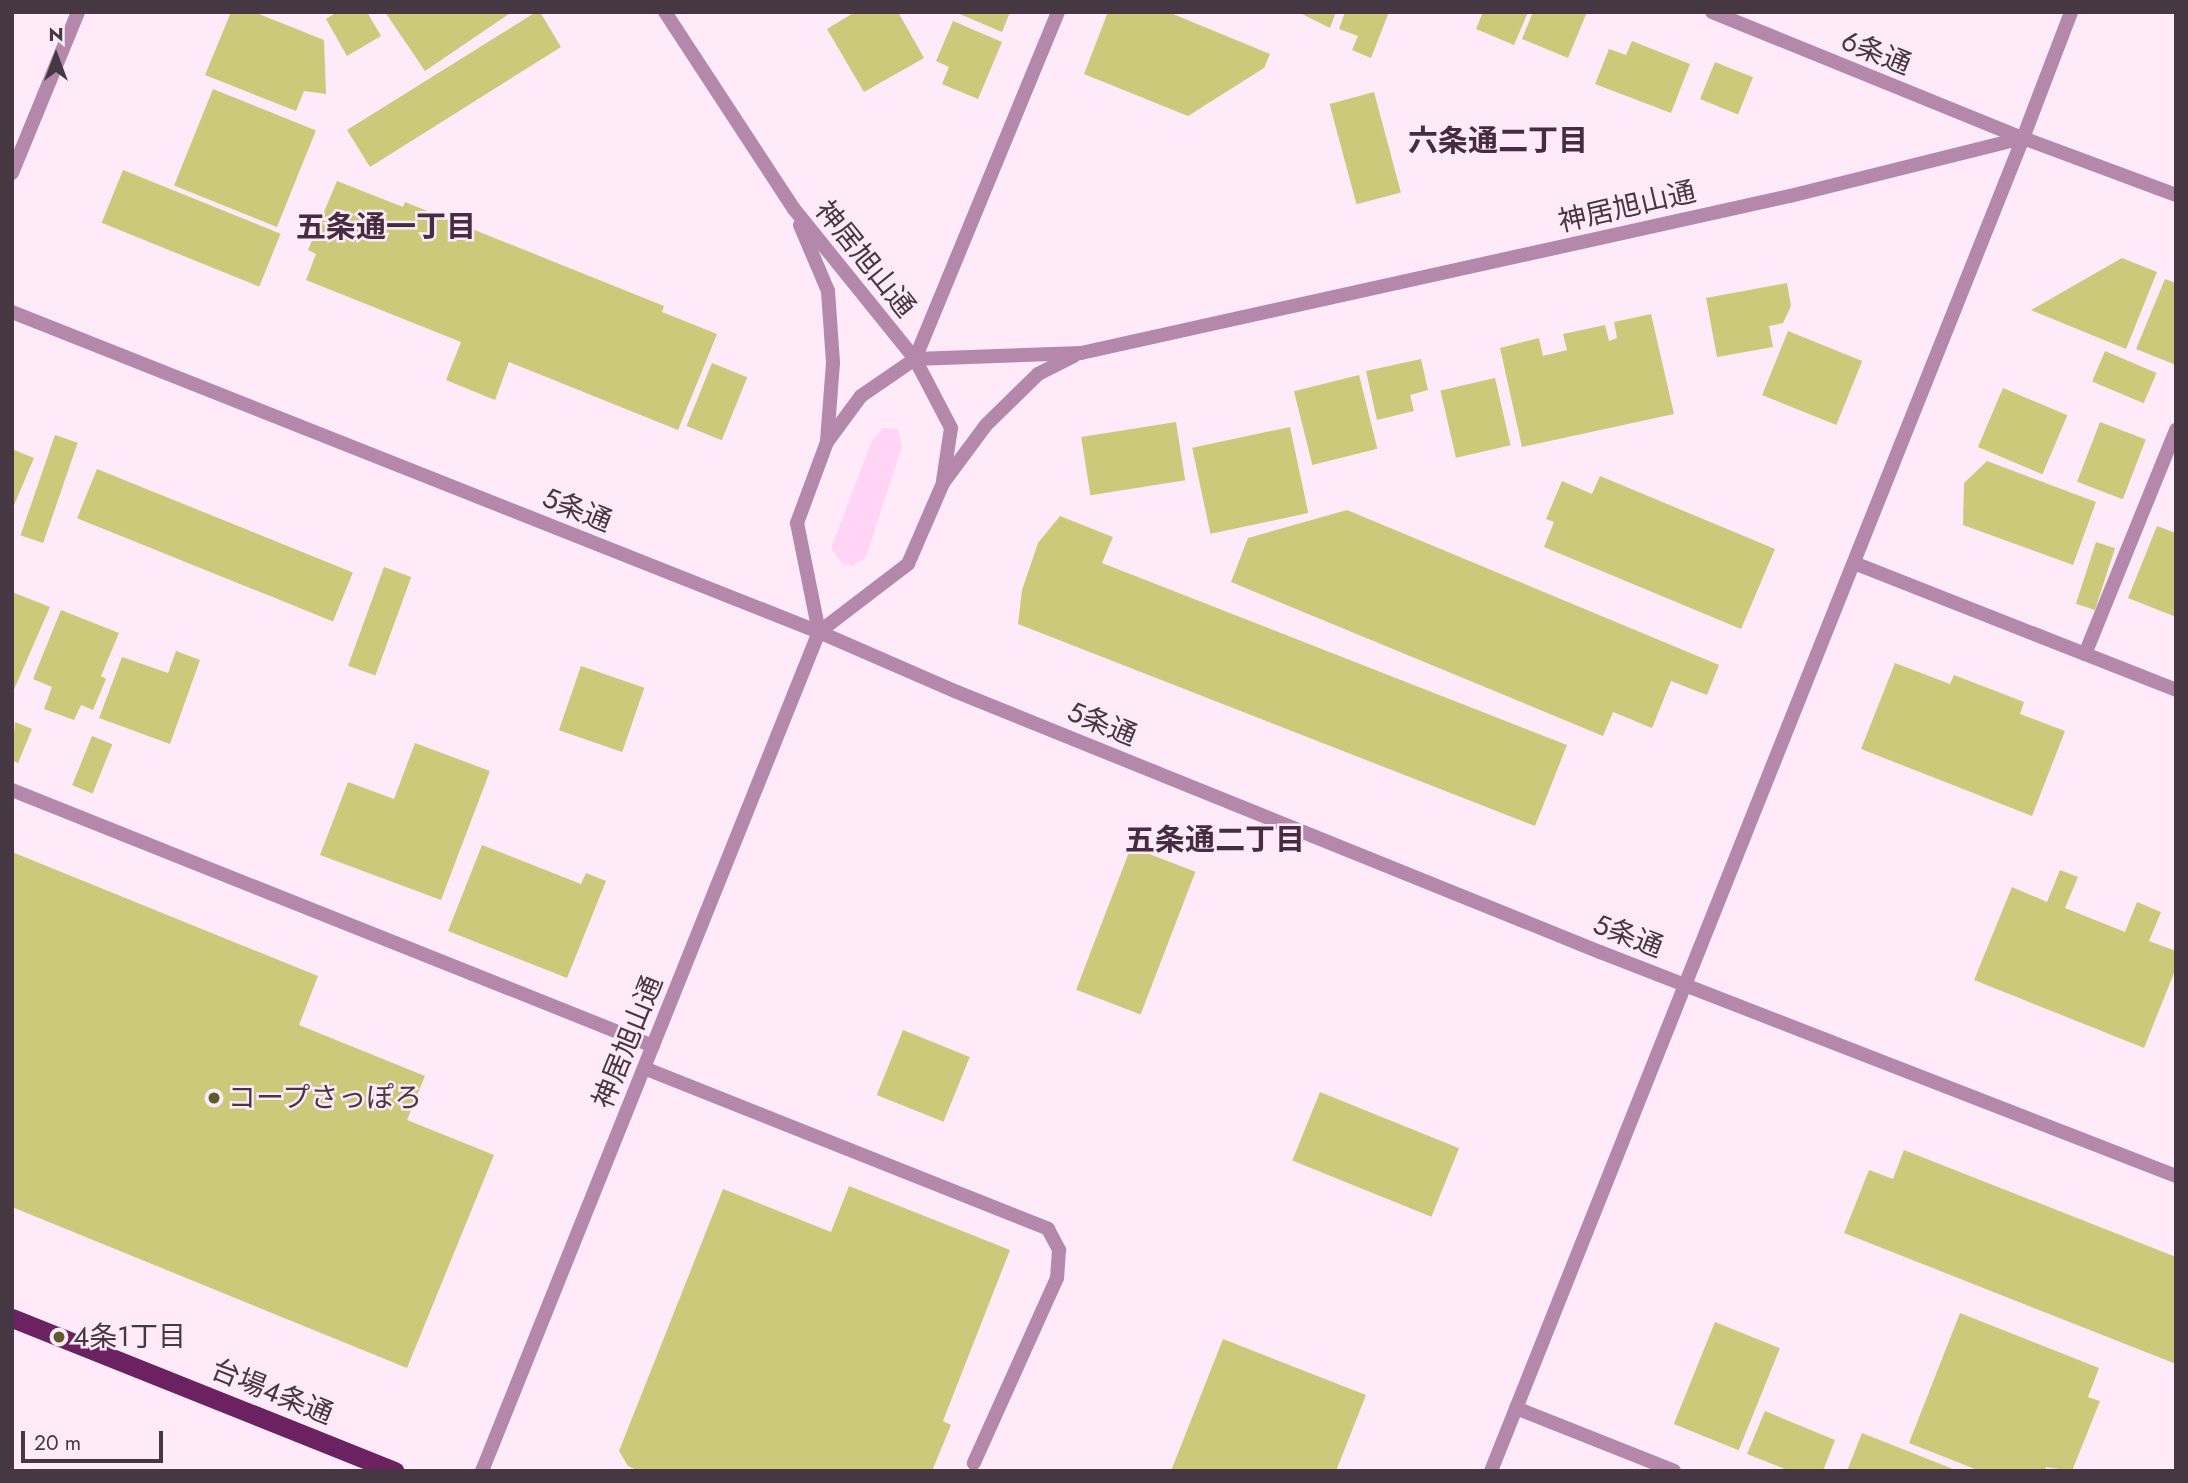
<!DOCTYPE html>
<meta charset="utf-8">
<style>
body{margin:0}
#map{position:relative;width:2188px;height:1483px;overflow:hidden;background:#feeaf9;font-family:Jost,"Noto Sans JP",sans-serif}
div>[style]{position:absolute}
.green>*{inset:0;background:#ffd4f5}
.building>*{inset:0;background:#ccc97b;transform-origin:0 0}
.service>*{height:14px;margin:-7px;padding:0 7px;transform-origin:7px;border-radius:7px;background:#b488ab}
.minor>*{height:14px;margin:-7px;padding:0 7px;transform-origin:7px;border-radius:7px;background:#b488ab}
.tertiary>*{height:14px;margin:-7px;padding:0 7px;transform-origin:7px;border-radius:7px;background:#b488ab}
.trunk>*{height:19px;margin:-9.5px;padding:0 9.5px;transform-origin:9.5px;border-radius:9.5px;background:#6c2161}
.dots>*{width:19px;height:19px;translate:-50% -50%;box-sizing:border-box;border:4px solid #feeaf9;border-radius:50%}
span{translate:-50% -50%;white-space:nowrap;text-align:center;line-height:1.15;-webkit-text-stroke:5px #feeaf9;paint-order:stroke}
.street-label{font-size:28px;color:#453842}
.poi-label{font-size:28px;color:#453842}
.left{translate:0 -50%;text-align:left}
.neighbourhood-label{font-size:30px;color:#462c41;font-weight:700}
.frame{position:absolute;inset:0;border:14px solid #453842;pointer-events:none}
.north{position:absolute;left:21px;top:21px;width:70px;height:70px;-webkit-text-stroke:5px #feeaf9;paint-order:stroke;rotate:0deg;font-size:19px;font-weight:700;line-height:28px;text-align:center;color:#453842}
.north::after{content:'';display:block;margin:auto;width:24px;height:32px;background:#453842;clip-path:polygon(50% 0,100% 100%,50% 72%,0 100%)}
.scale{position:absolute;left:21px;top:1431px;width:142px;height:32px;box-sizing:border-box;border:4px solid #453842;border-top:0;padding-left:9px;font-size:21px;line-height:24px;white-space:nowrap;color:#453842;-webkit-text-stroke:5px #feeaf9;paint-order:stroke}
</style>
<div id="map">
<div class="green">
<i style="clip-path:polygon(883px 428px,898px 429px,902px 447px,866px 557px,853px 566px,842px 563px,831px 548px,872px 441px)"></i>
</div>
<div class="building">
<i style="clip-path:polygon(231px 12px,254px 12px,324px 40px,326px 94px,304px 91px,296px 111px,205px 75px)"></i>
<i style="clip-path:polygon(337px 12px,367px 12px,381px 36px,347px 56px,326px 19px)"></i>
<i style="clip-path:polygon(385px 12px,512px 12px,425px 71px)"></i>
<i style="clip-path:polygon(536px 12px,540px 12px,561px 47px,370px 167px,347px 130px)"></i>
<i style="clip-path:polygon(855px 12px,898px 12px,924px 58px,864px 92px,827px 29px)"></i>
<i style="clip-path:polygon(955px 12px,1010px 12px,1002px 32px)"></i>
<i style="clip-path:polygon(1108px 12px,1168px 12px,1270px 54px,1264px 68px,1188px 116px,1084px 74px)"></i>
<i style="clip-path:polygon(1298px 12px,1336px 12px,1330px 28px)"></i>
<i style="clip-path:polygon(1345px 12px,1389px 12px,1371px 58px,1352px 50px,1358px 36px,1339px 29px)"></i>
<i style="clip-path:polygon(1483px 12px,1528px 12px,1514px 45px,1476px 29px)"></i>
<i style="clip-path:polygon(1533px 12px,1587px 12px,1568px 58px,1522px 39px)"></i>
<i style="clip-path:polygon(953px 21px,1002px 42px,978px 99px,942px 84px,949px 67px,936px 61px)"></i>
<i style="clip-path:polygon(1632px 41px,1690px 64px,1671px 113px,1595px 84px,1609px 49px,1626px 55px)"></i>
<i style="left:1715px;top:62px;width:41px;height:40px;rotate:22deg"></i>
<i style="left:213px;top:89px;width:111px;height:104px;rotate:22deg"></i>
<i style="left:1374px;top:92px;width:104px;height:46px;rotate:75deg"></i>
<i style="left:123px;top:170px;width:170px;height:57px;rotate:22deg"></i>
<i style="clip-path:polygon(337px 181px,403px 207px,405px 202px,664px 306px,662px 312px,717px 334px,678px 430px,509px 362px,495px 400px,446px 380px,461px 342px,306px 280px,316px 254px,308px 250px)"></i>
<i style="clip-path:polygon(2122px 258px,2157px 272px,2126px 349px,2031px 310px)"></i>
<i style="clip-path:polygon(2165px 279px,2176px 283px,2176px 365px,2136px 349px)"></i>
<i style="clip-path:polygon(1787px 283px,1791px 306px,1783px 323px,1769px 326px,1773px 347px,1717px 357px,1706px 298px)"></i>
<i style="clip-path:polygon(1651px 314px,1674px 414px,1522px 447px,1500px 348px,1539px 338px,1543px 356px,1567px 350px,1563px 334px,1605px 325px,1609px 341px,1617px 338px,1614px 322px)"></i>
<i style="left:1788px;top:331px;width:80px;height:69px;rotate:22deg"></i>
<i style="left:2105px;top:351px;width:56px;height:33px;rotate:23deg"></i>
<i style="clip-path:polygon(1421px 359px,1428px 390px,1410px 395px,1414px 411px,1377px 420px,1366px 371px)"></i>
<i style="left:712px;top:363px;width:38px;height:68px;rotate:22deg"></i>
<i style="left:1359px;top:375px;width:76px;height:67px;rotate:76deg"></i>
<i style="left:1495px;top:378px;width:69px;height:56px;rotate:77deg"></i>
<i style="left:2003px;top:388px;width:70px;height:64px;rotate:23deg"></i>
<i style="left:1176px;top:422px;width:59px;height:96px;rotate:81deg"></i>
<i style="left:2100px;top:422px;width:49px;height:64px;rotate:21deg"></i>
<i style="left:1290px;top:427px;width:88px;height:100px;rotate:78deg"></i>
<i style="left:55px;top:435px;width:24px;height:106px;rotate:19deg"></i>
<i style="clip-path:polygon(12px 449px,34px 458px,12px 510px)"></i>
<i style="clip-path:polygon(1987px 461px,2096px 502px,2073px 565px,1963px 525px,1964px 483px)"></i>
<i style="left:97px;top:469px;width:276px;height:53px;rotate:22deg"></i>
<i style="clip-path:polygon(1600px 476px,1775px 549px,1741px 629px,1544px 547px,1554px 522px,1546px 519px,1562px 481px,1592px 494px)"></i>
<i style="clip-path:polygon(1347px 510px,1719px 665px,1707px 695px,1671px 681px,1652px 728px,1613px 712px,1603px 736px,1231px 582px,1248px 538px)"></i>
<i style="clip-path:polygon(1060px 516px,1113px 537px,1102px 563px,1567px 745px,1535px 826px,1018px 624px,1022px 590px,1038px 543px)"></i>
<i style="clip-path:polygon(2157px 526px,2176px 533px,2176px 617px,2128px 598px)"></i>
<i style="left:2096px;top:542px;width:20px;height:65px;rotate:18deg"></i>
<i style="left:384px;top:567px;width:29px;height:105px;rotate:20deg"></i>
<i style="clip-path:polygon(12px 592px,50px 607px,12px 694px)"></i>
<i style="clip-path:polygon(61px 610px,119px 633px,101px 676px,106px 679px,93px 710px,81px 705px,74px 720px,44px 709px,52px 687px,33px 679px)"></i>
<i style="clip-path:polygon(176px 651px,200px 660px,170px 744px,99px 718px,122px 657px,168px 673px)"></i>
<i style="clip-path:polygon(1895px 663px,1950px 684px,1954px 675px,2024px 702px,2020px 714px,2065px 731px,2032px 816px,1861px 749px)"></i>
<i style="left:581px;top:666px;width:67px;height:68px;rotate:19deg"></i>
<i style="clip-path:polygon(15px 722px,32px 729px,18px 763px,12px 760px)"></i>
<i style="left:92px;top:736px;width:22px;height:53px;rotate:22deg"></i>
<i style="clip-path:polygon(415px 743px,490px 771px,441px 900px,320px 855px,348px 782px,394px 799px)"></i>
<i style="clip-path:polygon(482px 845px,581px 884px,586px 873px,606px 881px,567px 978px,448px 931px)"></i>
<i style="left:1131px;top:847px;width:69px;height:153px;rotate:21deg"></i>
<i style="clip-path:polygon(12px 852px,318px 976px,299px 1025px,425px 1076px,407px 1120px,494px 1155px,407px 1368px,12px 1207px)"></i>
<i style="clip-path:polygon(2060px 870px,2078px 877px,2065px 908px,2125px 932px,2137px 902px,2161px 912px,2149px 941px,2176px 951px,2176px 968px,2144px 1048px,1974px 980px,2012px 887px,2047px 902px)"></i>
<i style="left:903px;top:1030px;width:72px;height:70px;rotate:22deg"></i>
<i style="left:1320px;top:1092px;width:150px;height:74px;rotate:22deg"></i>
<i style="clip-path:polygon(1904px 1150px,2176px 1257px,2176px 1364px,1844px 1233px,1869px 1170px,1893px 1179px)"></i>
<i style="clip-path:polygon(849px 1186px,1010px 1250px,943px 1421px,951px 1425px,932px 1471px,639px 1471px,628px 1466px,619px 1451px,723px 1189px,831px 1232px)"></i>
<i style="clip-path:polygon(1960px 1313px,2099px 1368px,2088px 1397px,2100px 1401px,2072px 1471px,2046px 1467px,2045px 1471px,1980px 1471px,1909px 1443px)"></i>
<i style="left:1715px;top:1322px;width:70px;height:110px;rotate:22deg"></i>
<i style="clip-path:polygon(1223px 1339px,1366px 1395px,1336px 1471px,1171px 1471px)"></i>
<i style="clip-path:polygon(1765px 1411px,1835px 1440px,1823px 1471px,1790px 1471px,1747px 1454px)"></i>
<i style="clip-path:polygon(1862px 1433px,1958px 1471px,1847px 1471px)"></i>
</div>
<div class="service">
<i style="left:2085px;top:654px;width:242px;rotate:-67.9deg"></i>
<i style="left:644px;top:1068px;width:435px;rotate:21.7deg"></i>
<i style="left:1048px;top:1229px;width:24px;rotate:62deg"></i>
<i style="left:1059px;top:1250px;width:28px;rotate:94deg"></i>
<i style="left:1057px;top:1278px;width:203px;rotate:114.2deg"></i>
</div>
<div class="minor">
<i style="left:665px;top:12px;width:235px;rotate:56.8deg"></i>
<i style="left:1712px;top:12px;width:336px;rotate:22.1deg"></i>
<i style="left:2023px;top:138px;width:135px;rotate:-69.1deg"></i>
<i style="left:12px;top:312px;width:868px;rotate:21.63deg"></i>
<i style="left:819px;top:632px;width:150px;rotate:23.5deg"></i>
<i style="left:957px;top:692px;width:694px;rotate:22.02deg"></i>
<i style="left:1600px;top:952px;width:618px;rotate:21.25deg"></i>
<i style="left:915px;top:359px;width:375px;rotate:-67.6deg"></i>
<i style="left:1854px;top:563px;width:346px;rotate:21.5deg"></i>
<i style="left:12px;top:790px;width:690px;rotate:21.77deg"></i>
<i style="left:1516px;top:1408px;width:170px;rotate:21.7deg"></i>
</div>
<div class="tertiary">
<i style="left:12px;top:173px;width:174px;rotate:-67.7deg"></i>
<i style="left:794px;top:209px;width:193px;rotate:51.1deg"></i>
<i style="left:915px;top:359px;width:78px;rotate:62.4deg"></i>
<i style="left:951px;top:428px;width:54px;rotate:98.6deg"></i>
<i style="left:800px;top:225px;width:72px;rotate:67deg"></i>
<i style="left:828px;top:291px;width:72px;rotate:86deg"></i>
<i style="left:833px;top:363px;width:78px;rotate:94.4deg"></i>
<i style="left:819px;top:632px;width:111px;rotate:-101.4deg"></i>
<i style="left:797px;top:523px;width:86px;rotate:-69.7deg"></i>
<i style="left:827px;top:442px;width:57px;rotate:-53.5deg"></i>
<i style="left:861px;top:396px;width:65px;rotate:-34.4deg"></i>
<i style="left:915px;top:359px;width:166px;rotate:-2.1deg"></i>
<i style="left:1081px;top:353px;width:726px;rotate:-12.49deg"></i>
<i style="left:1790px;top:196px;width:240px;rotate:-14deg"></i>
<i style="left:2023px;top:138px;width:163px;rotate:20.4deg"></i>
<i style="left:482px;top:1471px;width:904px;rotate:-68.12deg"></i>
<i style="left:819px;top:632px;width:112px;rotate:-37.4deg"></i>
<i style="left:908px;top:564px;width:88px;rotate:-66.6deg"></i>
<i style="left:943px;top:483px;width:72px;rotate:-53.4deg"></i>
<i style="left:986px;top:425px;width:73px;rotate:-44.4deg"></i>
<i style="left:1038px;top:374px;width:40px;rotate:-26.6deg"></i>
<i style="left:1491px;top:1471px;width:1435px;rotate:-68.24deg"></i>
</div>
<div class="trunk">
<i style="left:12px;top:1318px;width:412px;rotate:21.8deg"></i>
</div>
<div class="dots">
<i style="left:214px;top:1098px;background:#5d5b28"></i>
<i style="left:59px;top:1337px;background:#5d5b28"></i>
</div>
<div class="street-label">
<span style="left:1876px;top:53px;rotate:22deg">6条通</span>
<span style="left:1627px;top:207px;rotate:-13deg">神居旭山通</span>
<span style="left:865px;top:259px;rotate:51deg">神居旭山通</span>
<span style="left:577px;top:510px;rotate:22deg">5条通</span>
<span style="left:1102px;top:724px;rotate:22deg">5条通</span>
<span style="left:1628px;top:936px;rotate:21deg">5条通</span>
<span style="left:628px;top:1042px;rotate:-68deg">神居旭山通</span>
<span style="left:272px;top:1392px;rotate:22deg">台場4条通</span>
</div>
<div class="poi-label">
<span class="left" style="left:228px;top:1098px">コープさっぽろ</span>
<span class="left" style="left:73px;top:1337px">4条1丁目</span>
</div>
<div class="neighbourhood-label">
<span style="left:1498px;top:141px">六条通二丁目</span>
<span style="left:386px;top:227px">五条通一丁目</span>
<span style="left:1215px;top:840px">五条通二丁目</span>
</div>
<div class="frame"></div>
<div class="north">N</div>
<div class="scale">20 m</div>
</div>
